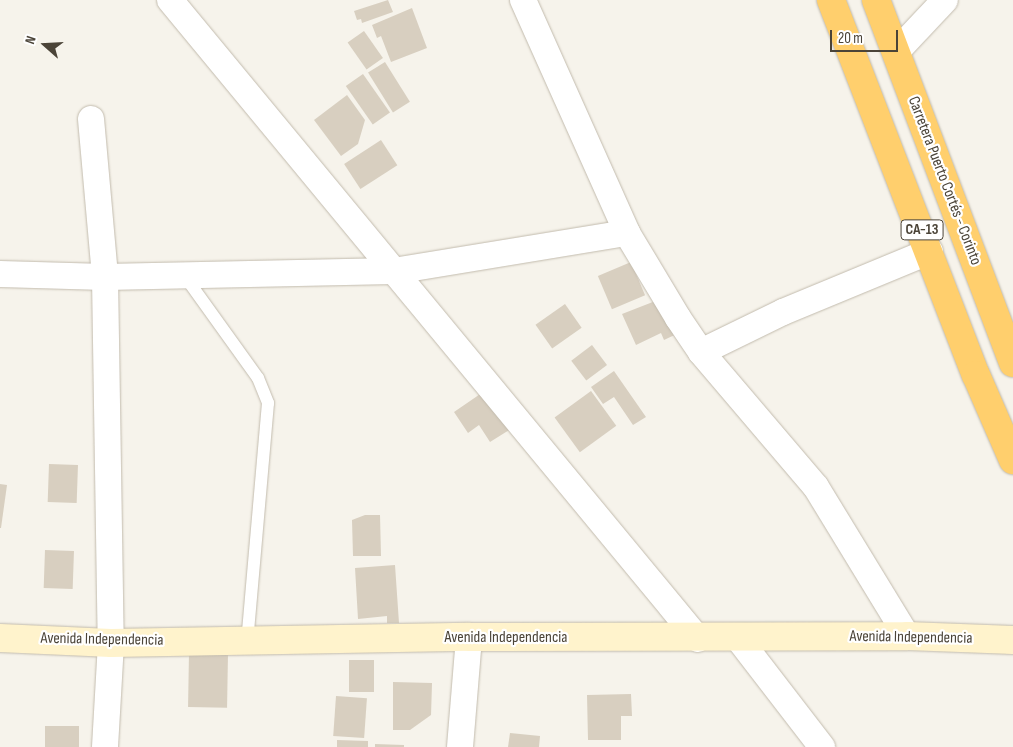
<!DOCTYPE html>
<meta charset="utf-8">
<style>
body{margin:0}
#map{position:relative;width:1013px;height:747px;overflow:hidden;background:#f6f3eb;font-family:"Sofia Sans Condensed",sans-serif}
div>[style]{position:absolute}
.building>*{inset:0;background:#d8cfc0;transform-origin:0 0}
.roads{filter:drop-shadow(0 0 1px #c2bbad) drop-shadow(0 0 1px #c2bbad)}
.lane>*{height:12px;margin:-6px;padding:0 6px;transform-origin:6px;border-radius:6px;background:#fff}
.street>*{height:26px;margin:-13px;padding:0 13px;transform-origin:13px;border-radius:13px;background:#fff}
.secondary>*{height:28px;margin:-14px;padding:0 14px;transform-origin:14px;border-radius:14px;background:#fff3cc}
.highway>*{height:28px;margin:-14px;padding:0 14px;transform-origin:14px;border-radius:14px;background:#ffcf6d}
span{translate:-50% -50%;white-space:nowrap;text-align:center;line-height:1.15;-webkit-text-stroke:4.5px #fff;paint-order:stroke}
.shield-label span{padding:1px 4px;background:#fff;border:1px solid;border-radius:4px;-webkit-text-stroke-width:0}
.shield-label{font-size:15px;color:#4b4438;font-weight:700}
.street-label{font-size:16px;color:#4b4438}
.north{position:absolute;left:20px;top:20px;width:50px;height:50px;-webkit-text-stroke:4px #fff;paint-order:stroke;rotate:289deg;font-size:14px;font-weight:700;line-height:20px;text-align:center;color:#4b4438}
.north::after{content:'';display:block;margin:auto;width:18px;height:22px;background:#4b4438;clip-path:polygon(50% 0,100% 100%,50% 72%,0 100%)}
.scale{position:absolute;left:830px;top:30px;width:68px;height:22px;box-sizing:border-box;border:2px solid #4b4438;border-top:0;padding-left:6px;font-size:15px;line-height:18px;white-space:nowrap;color:#4b4438;-webkit-text-stroke:4px #fff;paint-order:stroke}
</style>
<div id="map">
<div class="building">
<i style="clip-path:polygon(388px 0,393px 12px,362px 23px,361px 19px,357px 20px,354px 11px)"></i>
<i style="clip-path:polygon(412px 8px,427px 48px,391px 62px,381px 36px,377px 38px,372px 25px)"></i>
<i style="left:364px;top:31px;width:33px;height:20px;rotate:55deg"></i>
<i style="left:385px;top:62px;width:47px;height:20px;rotate:58deg"></i>
<i style="left:363px;top:74px;width:47px;height:21px;rotate:55deg"></i>
<i style="clip-path:polygon(347px 95px,365px 120px,358px 144px,341px 156px,314px 120px)"></i>
<i style="left:381px;top:140px;width:30px;height:44px;rotate:57deg"></i>
<i style="left:631px;top:262px;width:36px;height:36px;rotate:67deg"></i>
<i style="clip-path:polygon(663px 298px,683px 331px,664px 340px,661px 333px,636px 345px,622px 314px)"></i>
<i style="left:565px;top:304px;width:29px;height:36px;rotate:55deg"></i>
<i style="left:592px;top:345px;width:25px;height:26px;rotate:53deg"></i>
<i style="clip-path:polygon(614px 371px,646px 417px,633px 425px,614px 397px,603px 404px,591px 387px)"></i>
<i style="clip-path:polygon(489px 388px,514px 427px,490px 442px,479px 425px,468px 433px,454px 412px)"></i>
<i style="left:591px;top:391px;width:43px;height:45px;rotate:54deg"></i>
<i style="left:49px;top:464px;width:29px;height:38px;rotate:2deg"></i>
<i style="clip-path:polygon(0 484px,7px 485px,1px 528px,0 528px)"></i>
<i style="clip-path:polygon(365px 515px,380px 515px,381px 556px,353px 556px,352px 520px)"></i>
<i style="left:45px;top:550px;width:29px;height:38px;rotate:2deg"></i>
<i style="clip-path:polygon(395px 565px,399px 623px,387px 623px,387px 616px,358px 619px,355px 568px)"></i>
<i style="left:189px;top:653px;width:39px;height:54px;rotate:1deg"></i>
<i style="left:349px;top:660px;width:25px;height:32px"></i>
<i style="clip-path:polygon(393px 682px,432px 683px,431px 715px,410px 730px,393px 730px)"></i>
<i style="clip-path:polygon(631px 694px,632px 716px,621px 716px,621px 740px,588px 740px,587px 695px)"></i>
<i style="left:336px;top:696px;width:31px;height:40px;rotate:4deg"></i>
<i style="left:45px;top:726px;width:34px;height:21px"></i>
<i style="clip-path:polygon(510px 733px,540px 736px,539px 747px,508px 747px)"></i>
<i style="clip-path:polygon(337px 740px,368px 741px,368px 747px,337px 747px)"></i>
<i style="clip-path:polygon(375px 744px,404px 745px,404px 747px,375px 747px)"></i>
</div>
<div class="roads">
<div class="lane">
<i style="left:184px;top:275px;width:127px;rotate:54.3deg"></i>
<i style="left:258px;top:378px;width:27px;rotate:68deg"></i>
<i style="left:268px;top:403px;width:239px;rotate:95deg"></i>
</div>
<div class="street">
<i style="left:170px;top:0;width:829px;rotate:50.43deg"></i>
<i style="left:523px;top:0;width:255px;rotate:65.9deg"></i>
<i style="left:627px;top:233px;width:99px;rotate:59deg"></i>
<i style="left:678px;top:318px;width:41px;rotate:55.9deg"></i>
<i style="left:701px;top:352px;width:177px;rotate:49.6deg"></i>
<i style="left:816px;top:487px;width:175px;rotate:58.6deg"></i>
<i style="left:896px;top:52px;width:71px;rotate:-46.7deg"></i>
<i style="left:91px;top:119px;width:159px;rotate:84.9deg"></i>
<i style="left:105px;top:277px;width:366px;rotate:89.1deg"></i>
<i style="left:111px;top:643px;width:104px;rotate:93.3deg"></i>
<i style="left:0;top:274px;width:105px;rotate:1.6deg"></i>
<i style="left:105px;top:277px;width:289px;rotate:-1.2deg"></i>
<i style="left:394px;top:271px;width:236px;rotate:-9.3deg"></i>
<i style="left:701px;top:352px;width:91px;rotate:-26deg"></i>
<i style="left:783px;top:312px;width:159px;rotate:-22.5deg"></i>
<i style="left:738px;top:638px;width:138px;rotate:52.4deg"></i>
<i style="left:460px;top:747px;width:110px;rotate:-85.3deg"></i>
</div>
<div class="secondary">
<i style="left:0;top:638px;width:111px;rotate:2.6deg"></i>
<i style="left:111px;top:643px;width:358px;rotate:-1deg"></i>
<i style="left:469px;top:637px;width:438px;rotate:-0.1deg"></i>
<i style="left:907px;top:636px;width:106px;rotate:2.2deg"></i>
</div>
<div class="highway">
<i style="left:831px;top:0;width:402px;rotate:68.9deg"></i>
<i style="left:976px;top:375px;width:93px;rotate:66.5deg"></i>
<i style="left:876px;top:0;width:388px;rotate:69.3deg"></i>
</div>
</div>
<div class="shield-label">
<span style="left:922px;top:230px">CA-13</span>
</div>
<div class="street-label">
<span style="left:944px;top:181px;rotate:69deg">Carretera Puerto Cortés - Corinto</span>
<span style="left:506px;top:638px">Avenida Independencia</span>
<span style="left:911px;top:638px;rotate:1deg">Avenida Independencia</span>
<span style="left:102px;top:640px;rotate:1deg">Avenida Independencia</span>
</div>
<div class="north">N</div>
<div class="scale">20 m</div>
</div>
